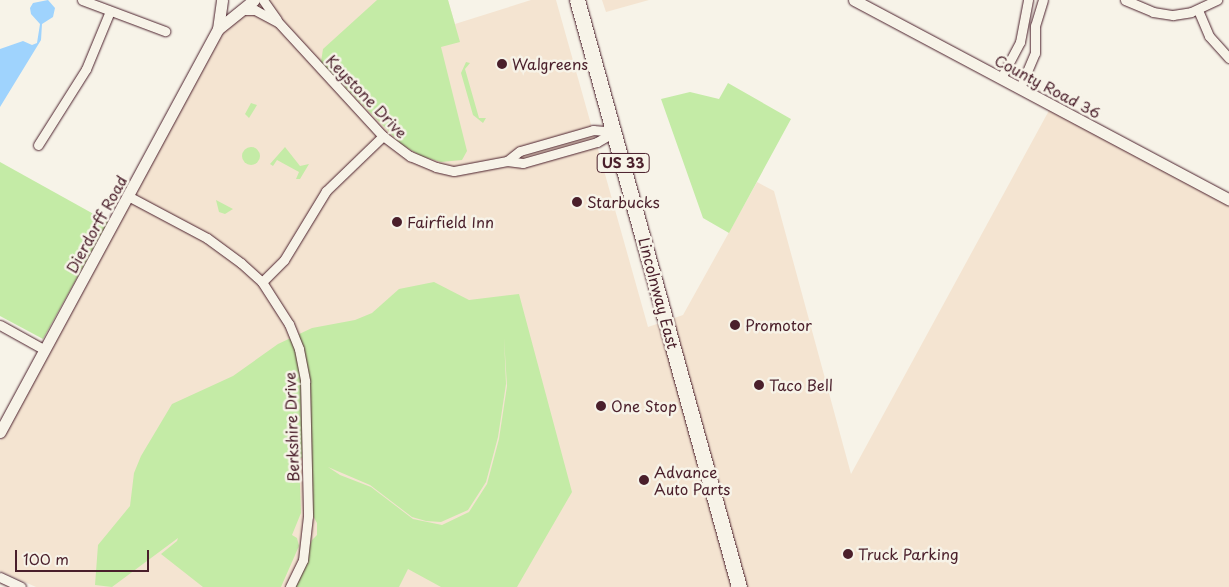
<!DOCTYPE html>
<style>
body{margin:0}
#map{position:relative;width:1229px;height:587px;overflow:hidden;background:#f7f3e8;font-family:"Playpen Sans",sans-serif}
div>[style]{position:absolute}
.built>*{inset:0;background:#f4e4d1}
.green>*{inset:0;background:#c4eba6}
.round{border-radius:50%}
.water>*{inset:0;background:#9fd3fd}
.roads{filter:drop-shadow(0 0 1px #4a1f2b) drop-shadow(0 0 1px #4a1f2b)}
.street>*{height:9px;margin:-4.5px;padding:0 4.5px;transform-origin:4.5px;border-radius:4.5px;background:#f7f3e8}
.secondary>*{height:11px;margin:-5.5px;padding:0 5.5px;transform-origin:5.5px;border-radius:5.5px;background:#f7f3e8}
.highway>*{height:15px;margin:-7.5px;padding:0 7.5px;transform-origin:7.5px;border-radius:7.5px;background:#f7f3e8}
.dots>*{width:14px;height:14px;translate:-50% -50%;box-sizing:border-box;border:2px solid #f7f3e8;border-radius:50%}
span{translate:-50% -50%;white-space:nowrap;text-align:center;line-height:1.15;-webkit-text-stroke:5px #f7f3e8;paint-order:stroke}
.shield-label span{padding:1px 4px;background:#f7f3e8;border:1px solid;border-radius:4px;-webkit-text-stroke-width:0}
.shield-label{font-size:14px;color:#4a1f2b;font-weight:700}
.poi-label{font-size:15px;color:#4a1f2b}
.left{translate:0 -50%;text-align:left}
.street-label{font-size:15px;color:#4a1f2b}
.scale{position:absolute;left:15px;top:550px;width:134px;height:22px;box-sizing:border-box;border:2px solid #4a1f2b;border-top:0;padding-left:6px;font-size:15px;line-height:18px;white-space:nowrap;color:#4a1f2b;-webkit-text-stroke:4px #f7f3e8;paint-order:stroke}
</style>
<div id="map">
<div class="built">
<i style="clip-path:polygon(254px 0,448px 0,455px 24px,531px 0,556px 0,648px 327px,683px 315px,757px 182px,774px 191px,851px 474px,1052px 105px,1229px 199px,1229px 587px,36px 587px,0 571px,0 441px,221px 35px,232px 17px)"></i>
<i style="clip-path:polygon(602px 0,649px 0,606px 12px)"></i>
</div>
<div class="green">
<i style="clip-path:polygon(377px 0,448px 0,460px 42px,441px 47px,467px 151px,462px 160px,441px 162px,421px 156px,401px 144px,321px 62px,323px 49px)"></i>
<i style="clip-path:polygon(466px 62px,470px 63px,465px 69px,479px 118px,486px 118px,483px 123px,473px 115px,461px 73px)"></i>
<i style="clip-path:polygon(728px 83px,791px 119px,729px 233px,703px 218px,661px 99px,690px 92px,719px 99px)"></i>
<i style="clip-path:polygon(251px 103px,257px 105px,249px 118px,245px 114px)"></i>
<i style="clip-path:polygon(285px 147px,300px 166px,309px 164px,300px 179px,296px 179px,299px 172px,277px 160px,273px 166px,270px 164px)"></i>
<i class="round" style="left:242px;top:147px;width:18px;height:18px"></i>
<i style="clip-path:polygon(0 162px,108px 222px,43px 339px,0 316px)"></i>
<i style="clip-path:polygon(216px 200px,233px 209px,225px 214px,219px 212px)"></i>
<i style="clip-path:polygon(evenodd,434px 282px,469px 300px,519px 294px,572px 492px,517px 587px,441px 587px,408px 569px,399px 587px,294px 587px,312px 540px,317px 535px,317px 523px,313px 516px,311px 459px,307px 457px,299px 458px,301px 513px,292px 535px,297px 538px,299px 546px,281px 587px,203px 587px,161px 554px,177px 541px,178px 538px,112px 587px,95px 585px,98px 545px,130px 506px,134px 473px,141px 456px,172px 404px,233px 376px,278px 344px,312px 328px,355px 320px,372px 313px,399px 289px,434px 282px,504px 338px,507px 386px,499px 439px,487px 484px,469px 512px,442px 525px,413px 519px,371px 487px,340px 475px,328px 467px,370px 485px,412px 517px,426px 521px,441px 522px,468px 510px,486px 482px,498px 437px,506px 384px,504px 338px)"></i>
</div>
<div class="water">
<i style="clip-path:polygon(48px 0,55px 8px,53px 17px,42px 24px,41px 40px,0 107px,0 49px,23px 41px,32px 45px,37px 43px,40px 24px,31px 14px,30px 8px,33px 3px)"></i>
</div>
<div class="roads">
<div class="street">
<i style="left:82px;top:0;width:89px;rotate:20.5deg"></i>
<i style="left:263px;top:0;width:24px;rotate:55deg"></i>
<i style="left:1125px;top:0;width:30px;rotate:23deg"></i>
<i style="left:1153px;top:12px;width:20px;rotate:9deg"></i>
<i style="left:1173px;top:15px;width:18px;rotate:-9deg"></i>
<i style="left:1191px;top:12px;width:29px;rotate:-25deg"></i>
<i style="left:245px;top:10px;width:10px"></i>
<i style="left:255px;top:10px;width:26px;rotate:28deg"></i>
<i style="left:278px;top:22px;width:155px;rotate:47.4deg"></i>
<i style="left:383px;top:136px;width:34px;rotate:37deg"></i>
<i style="left:410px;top:156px;width:28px;rotate:23deg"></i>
<i style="left:436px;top:167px;width:18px;rotate:13deg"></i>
<i style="left:454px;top:171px;width:54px;rotate:-10.7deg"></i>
<i style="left:507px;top:161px;width:16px;rotate:7deg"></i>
<i style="left:523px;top:163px;width:77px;rotate:-15.8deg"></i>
<i style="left:597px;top:142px;width:20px;rotate:-30deg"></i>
<i style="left:1198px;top:10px;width:28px;rotate:67deg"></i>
<i style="left:1209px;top:36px;width:30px;rotate:48deg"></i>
<i style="left:1001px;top:78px;width:41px;rotate:-62.2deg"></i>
<i style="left:1020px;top:42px;width:43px;rotate:-79.2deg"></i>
<i style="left:1020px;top:88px;width:38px;rotate:-67deg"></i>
<i style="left:1035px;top:53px;width:27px;rotate:-90deg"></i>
<i style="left:1035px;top:26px;width:27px;rotate:-73deg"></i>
<i style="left:38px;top:145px;width:90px;rotate:-57.7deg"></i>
<i style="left:86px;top:69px;width:63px;rotate:-67.5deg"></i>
<i style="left:507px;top:161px;width:16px;rotate:-38deg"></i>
<i style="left:520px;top:151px;width:76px;rotate:-16deg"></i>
<i style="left:593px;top:130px;width:21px;rotate:5deg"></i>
<i style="left:128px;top:196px;width:89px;rotate:28deg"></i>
<i style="left:207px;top:238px;width:42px;rotate:36.3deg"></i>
<i style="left:241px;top:263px;width:28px;rotate:42deg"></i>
<i style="left:262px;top:282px;width:50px;rotate:57.3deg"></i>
<i style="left:289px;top:324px;width:27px;rotate:68deg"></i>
<i style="left:299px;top:349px;width:33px;rotate:79deg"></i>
<i style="left:305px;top:381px;width:135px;rotate:88.7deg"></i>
<i style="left:308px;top:516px;width:44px;rotate:96.5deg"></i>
<i style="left:303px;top:560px;width:30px;rotate:116deg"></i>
<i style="left:262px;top:282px;width:31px;rotate:-45deg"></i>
<i style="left:284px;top:260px;width:81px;rotate:-58.7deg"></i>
<i style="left:326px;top:191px;width:79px;rotate:-44deg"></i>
<i style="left:0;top:325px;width:51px;rotate:29.1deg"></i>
<i style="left:0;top:577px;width:23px;rotate:25deg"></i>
</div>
<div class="secondary">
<i style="left:854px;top:0;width:425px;rotate:28deg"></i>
<i style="left:218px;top:29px;width:46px;rotate:-38.9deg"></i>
<i style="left:0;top:432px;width:458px;rotate:-61.6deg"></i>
<i style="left:218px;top:29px;width:29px;rotate:-82deg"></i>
</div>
<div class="highway">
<i style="left:577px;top:0;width:609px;rotate:74.57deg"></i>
</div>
</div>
<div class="dots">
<i style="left:502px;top:64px;background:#4a1f2b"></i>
<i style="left:577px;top:202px;background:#4a1f2b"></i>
<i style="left:397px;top:222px;background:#4a1f2b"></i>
<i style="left:735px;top:325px;background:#4a1f2b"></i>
<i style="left:759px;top:385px;background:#4a1f2b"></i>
<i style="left:601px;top:406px;background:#4a1f2b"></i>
<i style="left:644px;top:480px;background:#4a1f2b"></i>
<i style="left:848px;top:554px;background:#4a1f2b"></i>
</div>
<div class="shield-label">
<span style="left:623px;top:163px">US 33</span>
</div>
<div class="poi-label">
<span class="left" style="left:512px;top:64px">Walgreens</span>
<span class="left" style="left:587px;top:202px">Starbucks</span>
<span class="left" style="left:407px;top:222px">Fairfield Inn</span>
<span class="left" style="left:745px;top:325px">Promotor</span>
<span class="left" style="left:769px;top:385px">Taco Bell</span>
<span class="left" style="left:611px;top:406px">One Stop</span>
<span class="left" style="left:654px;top:480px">Advance<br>Auto Parts</span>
<span class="left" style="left:858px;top:554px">Truck Parking</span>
</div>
<div class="street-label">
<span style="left:1048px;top:86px;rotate:28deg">County Road 36</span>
<span style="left:367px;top:96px;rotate:46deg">Keystone Drive</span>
<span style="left:96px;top:224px;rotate:-61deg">Dierdorff Road</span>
<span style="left:659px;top:293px;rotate:75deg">Lincolnway East</span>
<span style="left:291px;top:427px;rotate:-92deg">Berkshire Drive</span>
</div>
<div class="scale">100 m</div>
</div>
